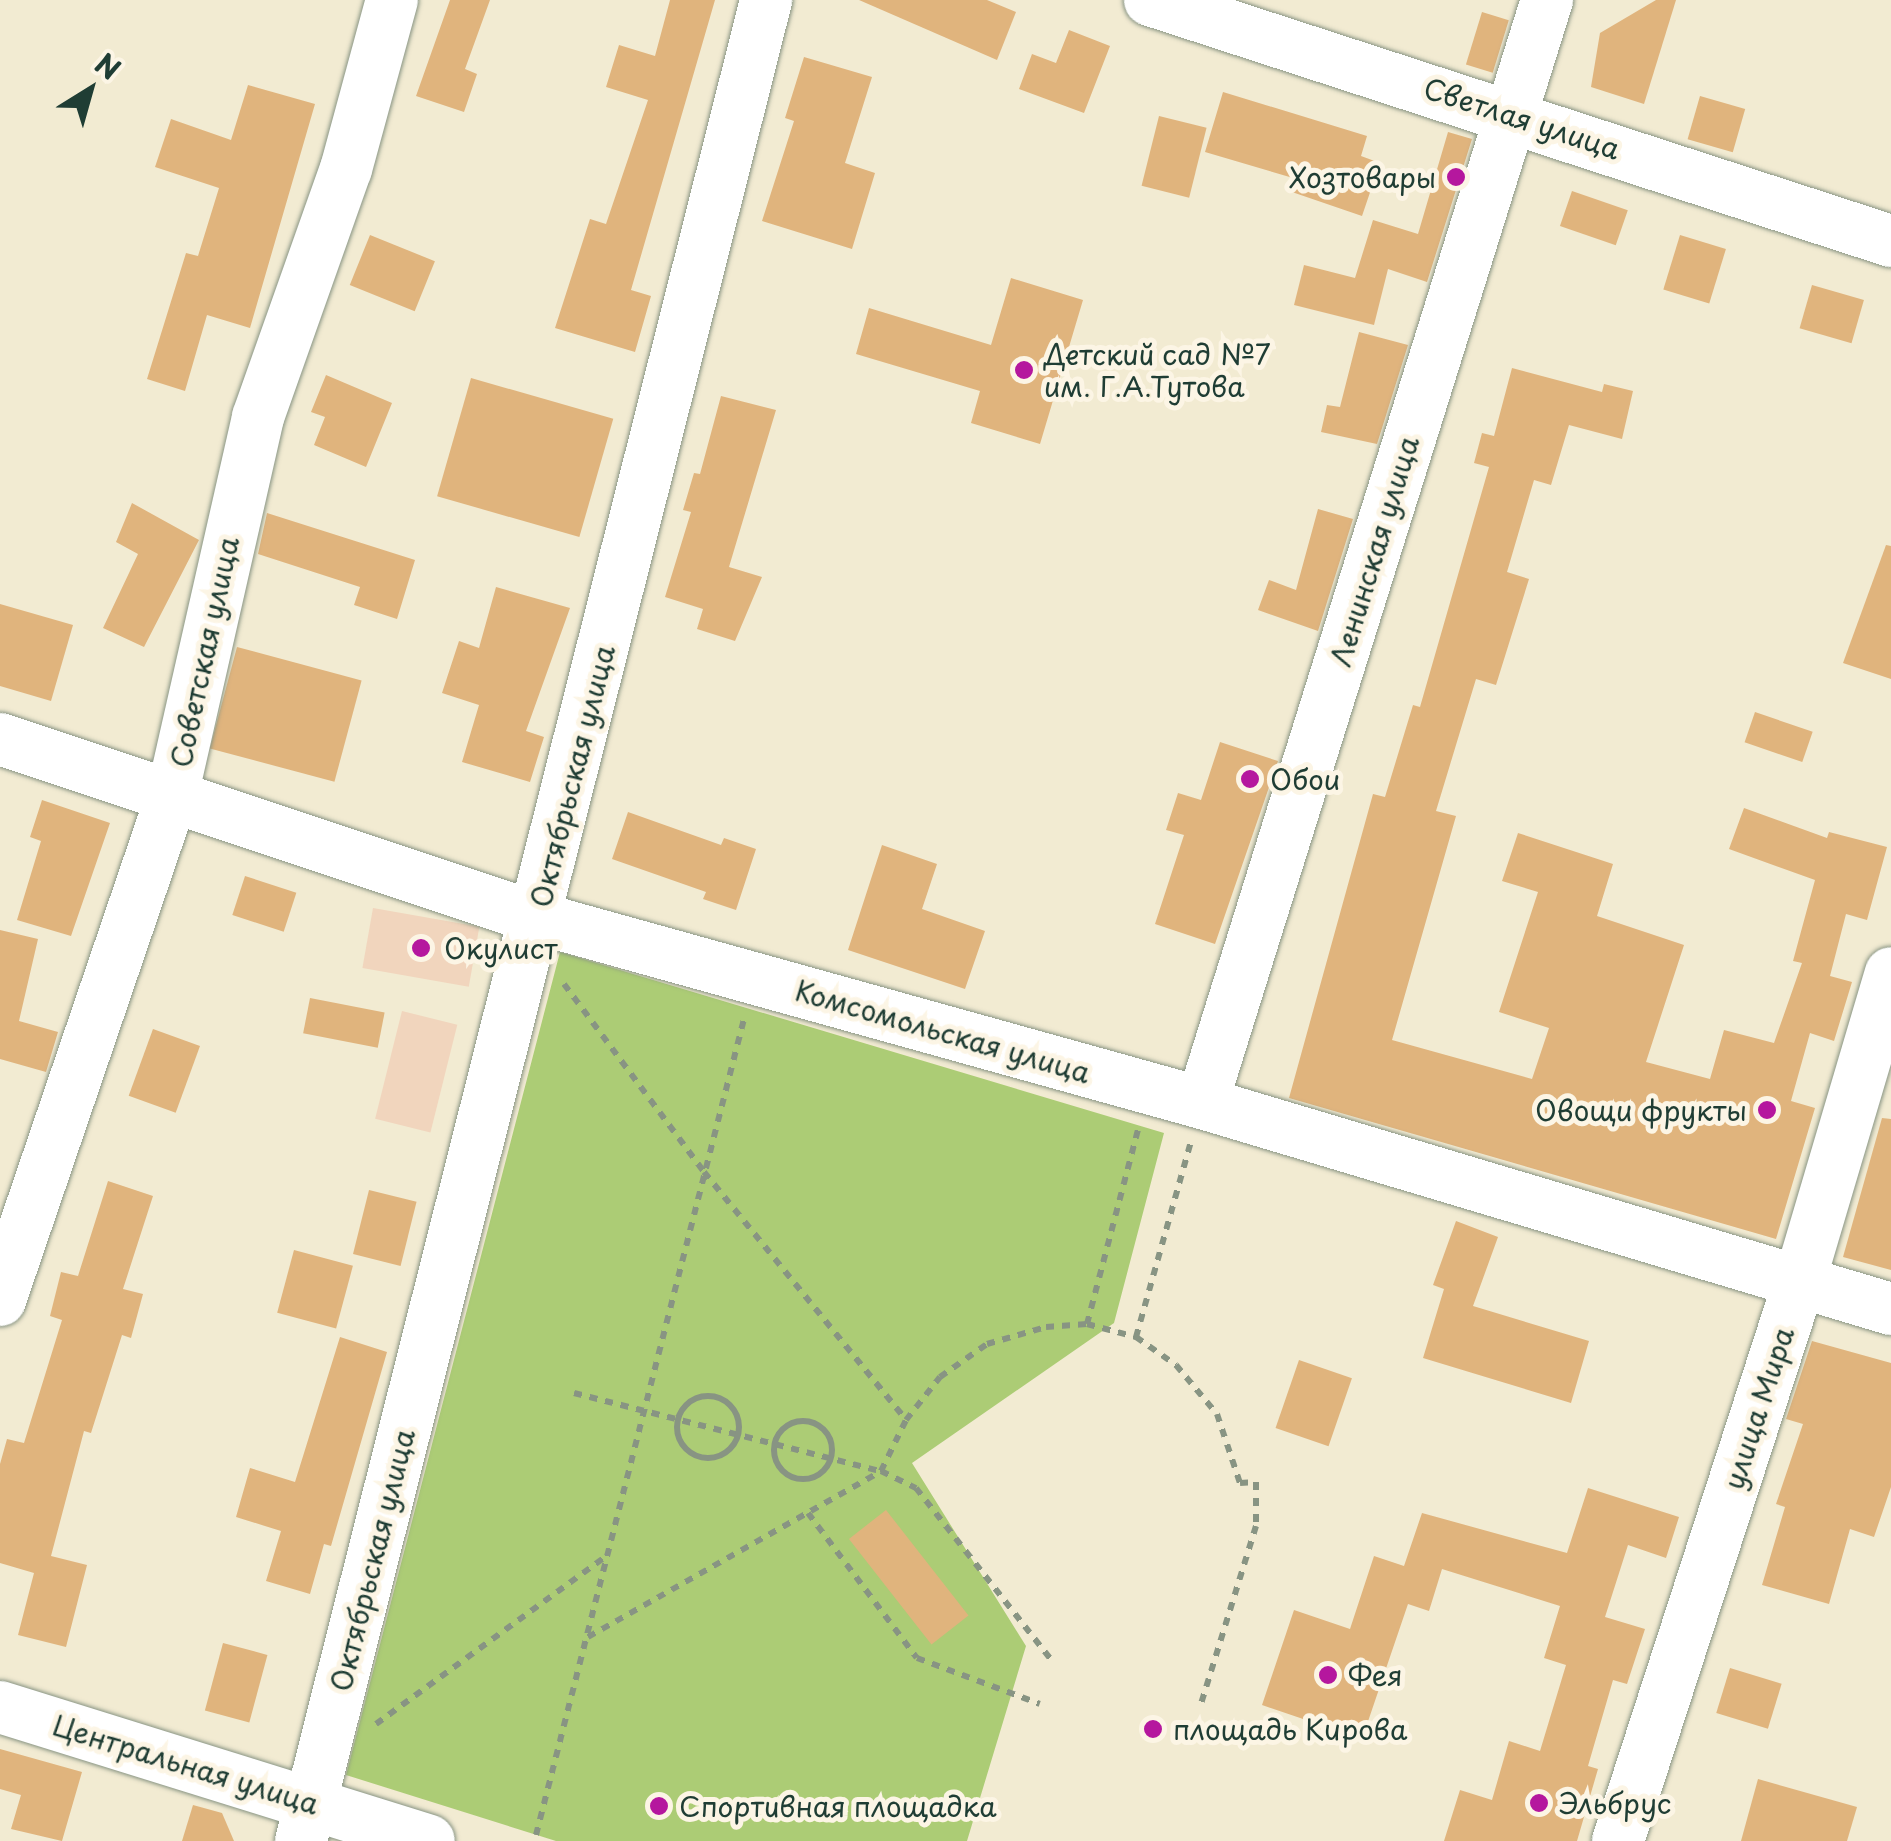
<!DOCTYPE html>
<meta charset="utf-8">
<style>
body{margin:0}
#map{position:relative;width:1891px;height:1841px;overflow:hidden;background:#f2ebd2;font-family:"Playpen Sans",sans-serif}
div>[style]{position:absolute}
.built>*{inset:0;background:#f1d5bd;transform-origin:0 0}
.green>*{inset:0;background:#accc75}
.building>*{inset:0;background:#e0b47d;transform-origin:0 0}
.path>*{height:6px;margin-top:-3px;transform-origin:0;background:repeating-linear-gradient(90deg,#889483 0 8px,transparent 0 16px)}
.path>.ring{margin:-3px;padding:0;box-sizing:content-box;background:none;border:6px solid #889483;border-radius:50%}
.roads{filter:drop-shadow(0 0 2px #889483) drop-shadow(0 0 2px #889483)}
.minor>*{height:52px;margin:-26px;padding:0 26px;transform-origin:26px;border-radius:26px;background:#fff}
.dots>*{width:28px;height:28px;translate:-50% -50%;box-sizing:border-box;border:5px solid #fcf5e5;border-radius:50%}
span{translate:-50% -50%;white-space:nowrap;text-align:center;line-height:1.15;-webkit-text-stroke:10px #fcf5e5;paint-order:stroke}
.street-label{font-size:28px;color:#1f3d34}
.poi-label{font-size:28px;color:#1f3d34}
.right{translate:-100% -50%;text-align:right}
.left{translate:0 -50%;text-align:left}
.north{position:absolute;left:40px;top:40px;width:100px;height:100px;-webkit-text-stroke:8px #fcf5e5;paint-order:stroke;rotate:37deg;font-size:28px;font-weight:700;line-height:40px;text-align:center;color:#1f3d34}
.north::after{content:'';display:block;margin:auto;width:35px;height:45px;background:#1f3d34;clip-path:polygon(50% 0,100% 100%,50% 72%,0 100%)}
</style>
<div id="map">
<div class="built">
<i style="left:373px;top:908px;width:108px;height:61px;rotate:10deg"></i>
<i style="left:402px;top:1011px;width:57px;height:111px;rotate:14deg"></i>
</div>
<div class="green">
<i style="clip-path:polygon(560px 952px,1164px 1133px,1114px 1323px,912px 1463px,1026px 1646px,967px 1841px,556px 1841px,346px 1775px)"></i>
</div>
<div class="building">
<i style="clip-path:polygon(450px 0,490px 0,465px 69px,477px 74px,464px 112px,416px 96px)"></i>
<i style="clip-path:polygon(670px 0,715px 0,631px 290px,651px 296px,635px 352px,555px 328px,590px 219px,606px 224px,648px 100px,606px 87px,619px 45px,655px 56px)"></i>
<i style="clip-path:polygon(859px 0,987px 0,1016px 12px,997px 60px)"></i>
<i style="clip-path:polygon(1656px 0,1676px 0,1644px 104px,1591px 87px,1600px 33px)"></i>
<i style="left:1482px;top:12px;width:28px;height:55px;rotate:17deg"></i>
<i style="clip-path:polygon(1069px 30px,1110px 46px,1084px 113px,1019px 89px,1032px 54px,1056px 63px)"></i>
<i style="clip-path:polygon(804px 57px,872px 77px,845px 163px,875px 173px,852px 249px,762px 221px,794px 121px,785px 118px)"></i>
<i style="clip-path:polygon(248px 85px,315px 104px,250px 328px,207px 315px,185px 391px,147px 379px,186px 253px,198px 256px,219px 188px,155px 167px,171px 119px,231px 140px)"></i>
<i style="clip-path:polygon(1223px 92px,1367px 136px,1361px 156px,1380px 163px,1362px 216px,1289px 191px,1293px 178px,1205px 152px)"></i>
<i style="left:1700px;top:96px;width:47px;height:45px;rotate:16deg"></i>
<i style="left:1159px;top:116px;width:49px;height:72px;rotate:14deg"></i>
<i style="clip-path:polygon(1448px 132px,1472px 139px,1427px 282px,1388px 269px,1374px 325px,1294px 305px,1304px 265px,1355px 278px,1373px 220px,1418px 234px)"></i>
<i style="left:1572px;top:191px;width:59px;height:37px;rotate:19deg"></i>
<i style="left:370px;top:235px;width:70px;height:54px;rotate:22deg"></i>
<i style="left:1680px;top:235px;width:48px;height:57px;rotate:17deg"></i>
<i style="clip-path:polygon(1011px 278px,1083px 300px,1040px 444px,971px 423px,980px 391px,856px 354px,869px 308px,991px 345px)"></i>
<i style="left:1812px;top:285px;width:54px;height:45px;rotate:16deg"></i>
<i style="clip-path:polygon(1359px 332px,1408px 345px,1377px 444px,1321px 432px,1327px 405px,1340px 407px)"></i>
<i style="clip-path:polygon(1512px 368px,1602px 392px,1604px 384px,1633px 391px,1622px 439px,1569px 425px,1551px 485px,1534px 480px,1507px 572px,1529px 579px,1496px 685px,1476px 679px,1436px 811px,1456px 816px,1392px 1040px,1532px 1079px,1549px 1028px,1499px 1012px,1538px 892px,1502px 881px,1518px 833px,1613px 864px,1597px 916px,1684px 945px,1646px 1062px,1710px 1079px,1724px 1030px,1774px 1043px,1802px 963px,1793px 961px,1815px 880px,1729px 849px,1744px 808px,1827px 838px,1829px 832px,1887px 847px,1867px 920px,1846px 914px,1830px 976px,1852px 982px,1834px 1041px,1810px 1033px,1791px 1101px,1815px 1108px,1776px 1239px,1289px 1098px,1373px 794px,1385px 797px,1413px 705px,1420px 707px,1489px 467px,1474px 463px,1482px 433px,1494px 436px)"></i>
<i style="clip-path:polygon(326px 375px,392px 403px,366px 467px,314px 445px,325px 417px,311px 412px)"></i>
<i style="left:471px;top:378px;width:148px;height:123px;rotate:16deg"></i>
<i style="clip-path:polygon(721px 396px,776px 410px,729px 567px,762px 577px,735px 641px,697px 629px,703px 609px,665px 597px,691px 512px,683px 510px,694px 473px,700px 474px)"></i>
<i style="clip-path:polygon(132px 503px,199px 540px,144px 647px,103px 628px,138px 554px,116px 542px)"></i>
<i style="clip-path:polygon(1318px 509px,1353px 519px,1318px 631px,1258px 610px,1269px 580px,1296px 590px)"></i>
<i style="clip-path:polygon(267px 513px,415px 560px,397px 619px,354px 605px,360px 587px,258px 554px)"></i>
<i style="clip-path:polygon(1886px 545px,1891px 546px,1891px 679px,1843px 663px)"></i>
<i style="clip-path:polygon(496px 587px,570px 608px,526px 731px,544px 737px,530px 782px,462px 762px,479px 705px,442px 693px,459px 641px,479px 648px)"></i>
<i style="clip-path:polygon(0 604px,73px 625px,51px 701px,0 686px)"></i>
<i style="left:237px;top:647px;width:129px;height:105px;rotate:15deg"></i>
<i style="left:1755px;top:712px;width:61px;height:32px;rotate:19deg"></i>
<i style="clip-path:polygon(1220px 742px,1278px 761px,1215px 944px,1155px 924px,1184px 835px,1166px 830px,1178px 793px,1201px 800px)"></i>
<i style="clip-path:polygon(42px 800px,110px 823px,71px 936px,17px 920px,41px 841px,30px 837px)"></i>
<i style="clip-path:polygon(628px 812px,721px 845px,724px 838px,756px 849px,736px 910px,703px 899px,706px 892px,612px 859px)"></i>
<i style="clip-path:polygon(882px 845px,937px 864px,922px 909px,985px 931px,965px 989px,848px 950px)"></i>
<i style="left:245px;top:876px;width:54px;height:41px;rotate:18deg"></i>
<i style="clip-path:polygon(0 930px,38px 939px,19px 1021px,58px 1032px,46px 1072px,0 1059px)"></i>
<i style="left:310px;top:998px;width:76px;height:36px;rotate:11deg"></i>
<i style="left:153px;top:1029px;width:50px;height:71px;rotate:20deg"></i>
<i style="clip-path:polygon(1882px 1118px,1891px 1119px,1891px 1270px,1843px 1257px)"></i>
<i style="clip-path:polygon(108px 1181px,153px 1196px,123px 1289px,143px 1294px,131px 1338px,122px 1335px,91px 1433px,84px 1431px,51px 1556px,87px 1565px,66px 1647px,18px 1635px,34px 1573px,0 1563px,0 1464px,7px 1439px,24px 1443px,62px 1320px,50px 1316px,61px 1272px,78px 1276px)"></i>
<i style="left:369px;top:1190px;width:49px;height:66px;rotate:14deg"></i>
<i style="clip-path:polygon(1456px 1221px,1498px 1237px,1473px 1306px,1589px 1341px,1571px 1403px,1423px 1358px,1444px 1289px,1433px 1285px)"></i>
<i style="left:294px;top:1250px;width:61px;height:65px;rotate:15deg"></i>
<i style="clip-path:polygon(340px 1337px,387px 1352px,331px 1546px,324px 1544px,310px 1594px,266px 1581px,281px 1531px,236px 1517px,250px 1468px,295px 1482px)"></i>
<i style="clip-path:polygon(1812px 1341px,1891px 1363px,1891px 1487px,1874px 1537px,1850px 1529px,1829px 1604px,1762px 1585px,1785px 1507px,1776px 1504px,1803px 1424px,1786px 1419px)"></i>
<i style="left:1299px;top:1360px;width:56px;height:72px;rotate:19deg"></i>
<i style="clip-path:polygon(1588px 1488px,1679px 1517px,1666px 1558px,1628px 1545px,1605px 1617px,1645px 1629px,1627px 1684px,1613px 1680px,1588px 1766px,1598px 1769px,1577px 1841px,1444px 1841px,1460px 1790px,1492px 1800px,1509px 1741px,1540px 1751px,1566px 1665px,1544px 1658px,1560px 1606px,1442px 1569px,1429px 1611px,1408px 1604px,1362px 1739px,1262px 1705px,1294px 1610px,1350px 1629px,1374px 1556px,1404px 1566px,1422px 1513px,1567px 1553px)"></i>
<i style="left:886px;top:1510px;width:134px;height:47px;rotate:52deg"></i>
<i style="left:223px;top:1643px;width:46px;height:70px;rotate:15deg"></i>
<i style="left:1730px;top:1668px;width:54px;height:47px;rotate:17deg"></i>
<i style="clip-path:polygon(0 1749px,82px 1772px,62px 1841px,11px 1829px,21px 1795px,0 1789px)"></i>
<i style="clip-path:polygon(1758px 1779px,1857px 1807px,1847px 1841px,1741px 1841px)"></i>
<i style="clip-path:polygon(193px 1805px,222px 1813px,234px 1841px,182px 1841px)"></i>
</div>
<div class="path">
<i style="left:564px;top:984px;width:234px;rotate:53.3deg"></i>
<i style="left:704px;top:1172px;width:320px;rotate:50.8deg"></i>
<i style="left:1087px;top:1324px;width:51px;rotate:14.9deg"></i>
<i style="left:1136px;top:1337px;width:204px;rotate:-74.3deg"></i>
<i style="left:1136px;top:1337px;width:49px;rotate:35deg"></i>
<i style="left:1176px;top:1365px;width:64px;rotate:50.1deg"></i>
<i style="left:1217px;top:1414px;width:73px;rotate:71.6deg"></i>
<i style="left:1240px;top:1483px;width:16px;rotate:-4deg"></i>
<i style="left:1256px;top:1482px;width:44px;rotate:90deg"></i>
<i style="left:1256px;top:1526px;width:189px;rotate:107.2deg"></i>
<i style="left:574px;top:1393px;width:317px;rotate:14.3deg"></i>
<i style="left:881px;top:1471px;width:39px;rotate:26deg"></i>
<i style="left:916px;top:1488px;width:221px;rotate:51.8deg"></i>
<i class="ring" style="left:677px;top:1396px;width:56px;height:56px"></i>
<i class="ring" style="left:774px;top:1421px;width:52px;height:52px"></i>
<i style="left:808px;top:1513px;width:181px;rotate:53.1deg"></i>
<i style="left:917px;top:1658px;width:131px;rotate:20.5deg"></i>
<i style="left:588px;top:1637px;width:337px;rotate:-29.5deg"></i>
<i style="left:881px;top:1471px;width:57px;rotate:-63.9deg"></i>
<i style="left:906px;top:1420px;width:55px;rotate:-51.7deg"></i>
<i style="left:940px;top:1377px;width:57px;rotate:-35.1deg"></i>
<i style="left:987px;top:1344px;width:61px;rotate:-16.1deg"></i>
<i style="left:1046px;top:1327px;width:41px;rotate:-4.2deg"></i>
<i style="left:1087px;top:1324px;width:205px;rotate:-75.3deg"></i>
<i style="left:376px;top:1724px;width:287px;rotate:-36.1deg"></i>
<i style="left:536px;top:1835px;width:842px;rotate:-75.7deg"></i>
</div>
<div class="roads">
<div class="minor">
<i style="left:1150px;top:0;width:779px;rotate:18.02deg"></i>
<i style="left:0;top:739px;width:566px;rotate:18.43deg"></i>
<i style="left:537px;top:918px;width:690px;rotate:15.55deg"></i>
<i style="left:1202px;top:1103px;width:719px;rotate:16.65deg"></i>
<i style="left:1202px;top:1103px;width:1156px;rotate:-72.63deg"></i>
<i style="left:0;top:1300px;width:533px;rotate:-71.16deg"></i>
<i style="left:172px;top:796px;width:389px;rotate:-77.2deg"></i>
<i style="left:258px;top:417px;width:263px;rotate:-70.5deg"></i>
<i style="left:346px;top:169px;width:175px;rotate:-74.8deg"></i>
<i style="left:0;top:1707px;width:449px;rotate:17.3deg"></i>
<i style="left:301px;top:1841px;width:1899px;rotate:-75.82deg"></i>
<i style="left:1618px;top:1841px;width:587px;rotate:-72.03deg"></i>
<i style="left:1799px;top:1283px;width:323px;rotate:-73.5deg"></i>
</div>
</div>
<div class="dots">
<i style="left:1456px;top:177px;background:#b5179e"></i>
<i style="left:1024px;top:370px;background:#b5179e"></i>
<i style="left:1250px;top:779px;background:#b5179e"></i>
<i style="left:421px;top:948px;background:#b5179e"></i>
<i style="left:1767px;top:1110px;background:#b5179e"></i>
<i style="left:1328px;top:1675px;background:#b5179e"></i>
<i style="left:1153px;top:1729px;background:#b5179e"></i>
<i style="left:1539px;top:1803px;background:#b5179e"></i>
<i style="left:659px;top:1806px;background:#b5179e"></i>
</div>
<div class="street-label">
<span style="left:1522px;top:118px;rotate:18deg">Светлая улица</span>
<span style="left:1374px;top:551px;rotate:-73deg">Ленинская улица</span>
<span style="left:204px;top:652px;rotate:-78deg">Советская улица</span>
<span style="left:572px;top:776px;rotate:-76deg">Октябрьская улица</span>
<span style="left:943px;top:1031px;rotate:16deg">Комсомольская улица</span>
<span style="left:1758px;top:1408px;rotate:-72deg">улица Мира</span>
<span style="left:372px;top:1560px;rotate:-76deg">Октябрьская улица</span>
<span style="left:186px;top:1764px;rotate:17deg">Центральная улица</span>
</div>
<div class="poi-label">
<span class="right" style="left:1436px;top:177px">Хозтовары</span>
<span class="left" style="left:1044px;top:370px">Детский сад №7<br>им. Г.А.Тутова</span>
<span class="left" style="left:1270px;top:779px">Обои</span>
<span class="left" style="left:444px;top:948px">Окулист</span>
<span class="right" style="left:1747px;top:1110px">Овощи фрукты</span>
<span class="left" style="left:1348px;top:1675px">Фея</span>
<span class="left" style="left:1173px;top:1729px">площадь Кирова</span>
<span class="left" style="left:1559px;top:1803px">Эльбрус</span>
<span class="left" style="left:679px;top:1806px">Cпортивная площадка</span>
</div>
<div class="north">N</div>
</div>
